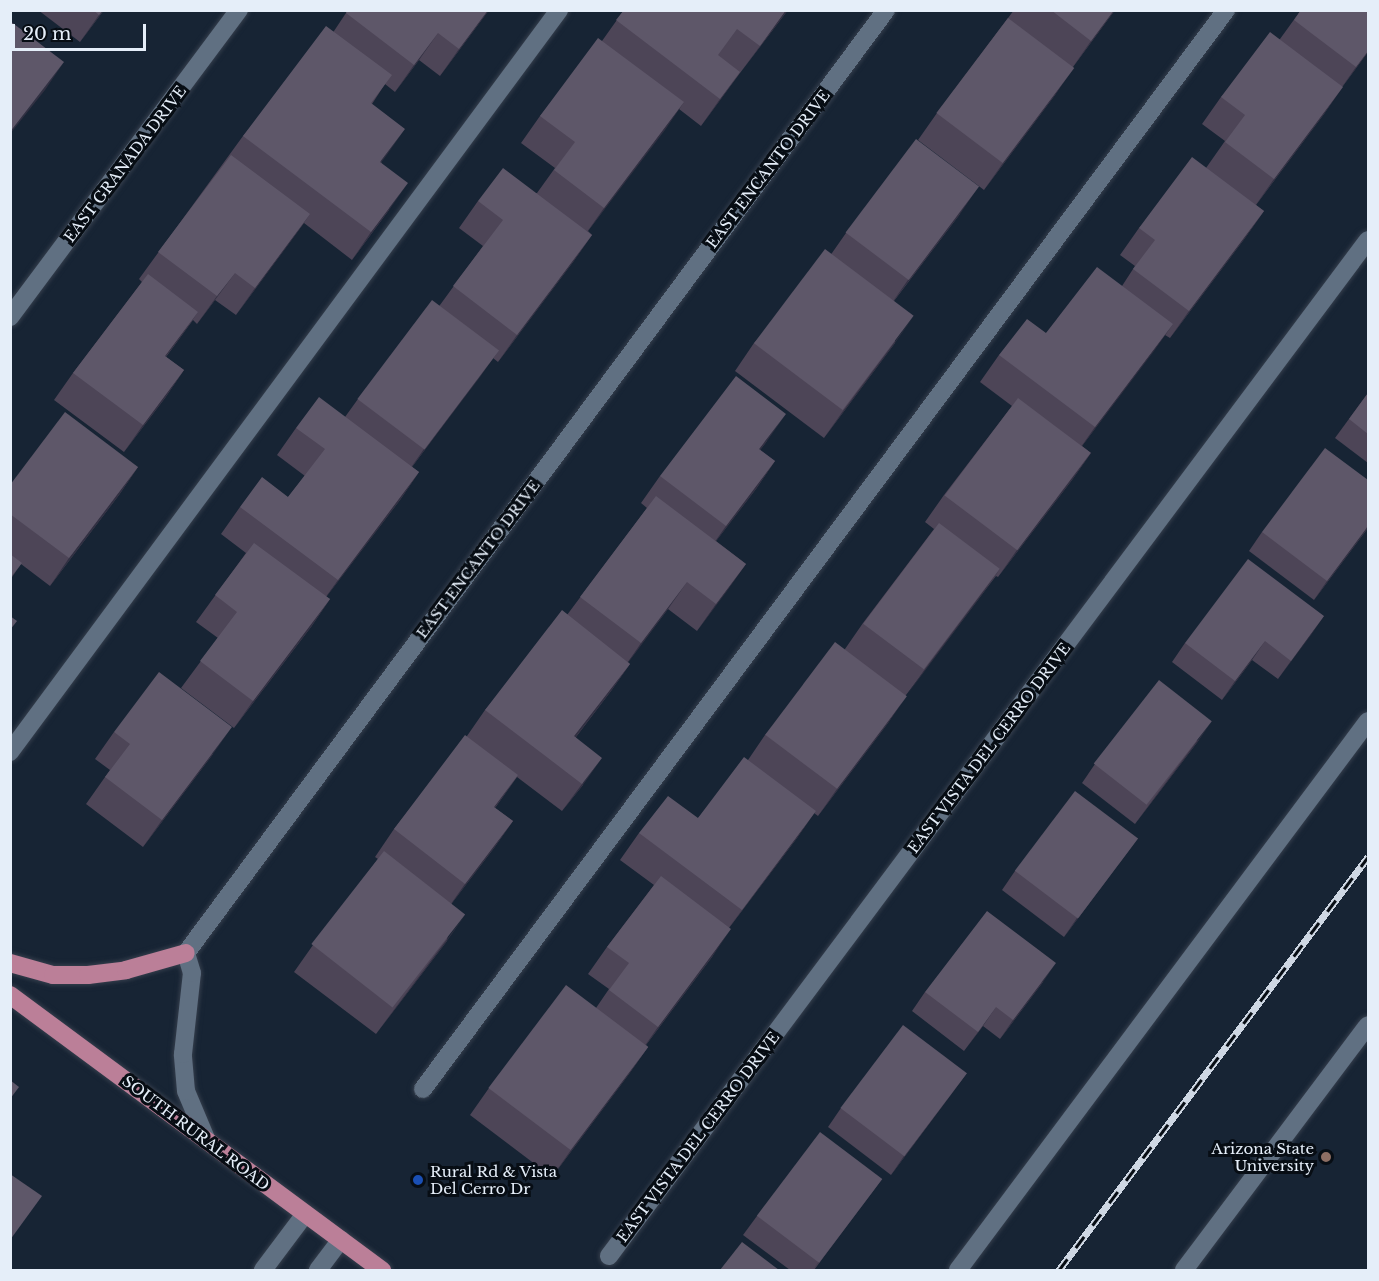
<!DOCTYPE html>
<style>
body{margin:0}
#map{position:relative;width:1379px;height:1281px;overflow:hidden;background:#172434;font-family:"Libre Baskerville",serif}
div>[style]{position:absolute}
.roads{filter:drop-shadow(0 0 2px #353e4c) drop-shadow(0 0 2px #353e4c)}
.minor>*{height:18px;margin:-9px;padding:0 9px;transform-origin:9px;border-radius:9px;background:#607082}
.major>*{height:18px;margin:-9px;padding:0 9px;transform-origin:9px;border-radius:9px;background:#bb7f98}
.rail>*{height:7px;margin-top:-3.5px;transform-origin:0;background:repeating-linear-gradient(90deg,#070d14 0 14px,#ced7e3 0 28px);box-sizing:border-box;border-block:2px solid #ced7e3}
.wall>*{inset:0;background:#4d4557}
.shaded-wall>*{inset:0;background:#313042}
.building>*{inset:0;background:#5e5769;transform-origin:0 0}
.dots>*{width:16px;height:16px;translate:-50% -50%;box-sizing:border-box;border:3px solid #070d14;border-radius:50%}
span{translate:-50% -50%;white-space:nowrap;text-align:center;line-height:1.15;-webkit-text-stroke:6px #070d14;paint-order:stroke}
.street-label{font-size:15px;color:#e5eef9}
.poi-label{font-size:15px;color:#e5eef9}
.right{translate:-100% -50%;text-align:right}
.left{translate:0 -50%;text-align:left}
.frame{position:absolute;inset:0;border:12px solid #e5eef9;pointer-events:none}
.scale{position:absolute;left:12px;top:24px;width:134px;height:27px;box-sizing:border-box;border:3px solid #e5eef9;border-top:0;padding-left:8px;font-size:18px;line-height:21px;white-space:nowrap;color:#e5eef9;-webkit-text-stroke:4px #070d14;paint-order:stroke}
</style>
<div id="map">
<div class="roads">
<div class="minor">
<i style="left:10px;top:317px;width:383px;rotate:-53.3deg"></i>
<i style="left:10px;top:752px;width:923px;rotate:-53.5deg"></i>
<i style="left:423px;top:1089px;width:1345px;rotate:-53.34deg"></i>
<i style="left:207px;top:1141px;width:54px;rotate:-112.8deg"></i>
<i style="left:186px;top:1091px;width:37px;rotate:-95deg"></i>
<i style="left:183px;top:1054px;width:81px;rotate:-83.7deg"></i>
<i style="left:192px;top:973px;width:21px;rotate:-107deg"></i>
<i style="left:186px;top:953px;width:1174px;rotate:-53.41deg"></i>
<i style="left:609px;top:1256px;width:1268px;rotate:-53.24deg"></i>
<i style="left:263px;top:1270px;width:70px;rotate:-53.1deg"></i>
<i style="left:318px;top:1270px;width:38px;rotate:-53deg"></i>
<i style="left:958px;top:1270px;width:685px;rotate:-53.25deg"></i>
<i style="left:1184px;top:1270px;width:306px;rotate:-53.1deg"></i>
</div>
<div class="major">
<i style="left:10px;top:963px;width:45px;rotate:15.6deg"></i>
<i style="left:53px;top:975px;width:35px"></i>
<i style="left:88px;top:975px;width:38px;rotate:-7deg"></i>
<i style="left:126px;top:970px;width:62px;rotate:-15.8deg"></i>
<i style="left:10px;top:995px;width:463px;rotate:36.5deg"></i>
</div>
</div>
<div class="rail">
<i style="left:1059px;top:1270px;width:516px;rotate:-53.2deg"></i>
</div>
<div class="wall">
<i style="clip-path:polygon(38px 10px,104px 10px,80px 42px)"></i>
<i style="clip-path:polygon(348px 10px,489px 10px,440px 76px,419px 60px,395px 92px,385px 84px,372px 104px,389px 210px,352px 260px,304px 223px,236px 315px,215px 300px,197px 324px,193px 320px,166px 357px,184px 370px,165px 398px,124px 452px,54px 400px,73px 373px,142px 282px,139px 279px,243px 136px,334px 31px)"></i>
<i style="clip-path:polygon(624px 10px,788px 10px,740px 73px,701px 126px,679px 109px,588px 231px,592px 235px,573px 262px,498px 362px,493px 358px,412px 467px,419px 472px,400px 500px,326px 597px,330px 599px,311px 627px,234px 728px,181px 688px,218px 638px,196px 622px,246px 553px,221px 534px,240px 507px,288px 497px,305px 476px,277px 455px,296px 428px,345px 417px,358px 399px,440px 305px,483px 246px,459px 228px,478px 201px,537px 193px,555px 168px,521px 143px,540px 116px,602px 41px)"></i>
<i style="clip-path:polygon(1014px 10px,1115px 10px,1073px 67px,1055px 95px,984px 190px,918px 140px,937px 113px)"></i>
<i style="clip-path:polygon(1301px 10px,1368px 52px,1343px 86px,1324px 114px,1256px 205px,1264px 211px,1245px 238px,1170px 338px,1165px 335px,1082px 446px,1091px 453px,1072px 480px,998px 577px,996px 576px,906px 695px,888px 723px,818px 816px,814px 813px,797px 838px,729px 928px,712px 957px,646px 1045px,648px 1047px,629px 1074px,552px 1177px,470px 1115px,489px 1088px,596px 1008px,609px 989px,588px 974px,607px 947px,654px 885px,620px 860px,639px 833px,698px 818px,748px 760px,765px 735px,845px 649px,863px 623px,934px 529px,925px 522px,944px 495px,1012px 406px,980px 382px,999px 355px,1046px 333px,1122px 286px,1135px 266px,1120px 255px,1139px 228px,1206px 168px,1225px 141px,1202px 124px,1221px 97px,1280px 39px)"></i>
<i style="clip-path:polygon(960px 214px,894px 301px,895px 343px,824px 438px,735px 371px,754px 343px,832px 253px,846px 233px)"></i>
<i style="clip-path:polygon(1368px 393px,1368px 463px,1335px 438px)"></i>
<i style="clip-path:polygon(767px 441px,760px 450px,775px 461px,756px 489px,716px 541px,746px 564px,697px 631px,668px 609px,628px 662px,630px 664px,611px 691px,576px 737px,583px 785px,562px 811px,517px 777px,495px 808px,513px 821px,494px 848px,452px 903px,447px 941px,376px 1034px,294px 972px,313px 945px,378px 859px,375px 857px,394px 829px,467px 736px,485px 710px,567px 615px,647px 508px,641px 503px,660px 476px)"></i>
<i style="clip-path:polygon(138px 467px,119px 495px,50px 586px,21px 564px,10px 580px,10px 485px)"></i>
<i style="clip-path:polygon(1368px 528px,1314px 600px,1249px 551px,1262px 532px)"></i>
<i style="clip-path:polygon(1324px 616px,1278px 679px,1252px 660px,1222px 700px,1172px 662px,1185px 643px)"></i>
<i style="clip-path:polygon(114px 732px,213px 754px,143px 847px,86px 804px,110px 770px,95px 759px)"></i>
<i style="clip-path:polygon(1199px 740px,1135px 824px,1082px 783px,1095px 764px)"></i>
<i style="clip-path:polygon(1138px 838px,1064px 937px,1002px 890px,1015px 871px)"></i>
<i style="clip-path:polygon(1043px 982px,1000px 1039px,983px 1026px,964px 1051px,912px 1011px,925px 992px)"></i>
<i style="clip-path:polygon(967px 1073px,891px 1175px,828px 1127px,841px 1108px)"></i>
<i style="clip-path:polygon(882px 1179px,814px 1270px,790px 1270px,743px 1235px,757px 1216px)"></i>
</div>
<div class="shaded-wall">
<i style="clip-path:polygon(103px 10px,104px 10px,80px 42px,99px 15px)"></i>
<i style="clip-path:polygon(488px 10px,489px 10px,440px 76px,459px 49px)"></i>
<i style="clip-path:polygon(786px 10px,788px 10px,740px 73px,760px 46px)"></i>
<i style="clip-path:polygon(1114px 10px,1115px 10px,1072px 68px,1091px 41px)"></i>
<i style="clip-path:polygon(438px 33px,419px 60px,395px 92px,414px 65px)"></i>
<i style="clip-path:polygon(1368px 51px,1368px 52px,1337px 94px,1356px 67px)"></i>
<i style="clip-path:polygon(64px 62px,45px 90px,10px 134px,10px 132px)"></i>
<i style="clip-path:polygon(1074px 68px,1055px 95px,984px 190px,1003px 163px)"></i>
<i style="clip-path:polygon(740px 72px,721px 99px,701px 126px,720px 99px)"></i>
<i style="clip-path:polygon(1343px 87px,1324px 114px,1255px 206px,1274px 179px)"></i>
<i style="clip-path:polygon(684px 102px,665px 130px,585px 235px,604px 208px)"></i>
<i style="clip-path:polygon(405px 129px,386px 156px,361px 189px,380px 162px)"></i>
<i style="clip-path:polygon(408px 183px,389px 210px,352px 260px,371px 232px)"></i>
<i style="clip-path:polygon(979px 186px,960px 214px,889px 307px,908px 280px)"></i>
<i style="clip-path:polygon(1264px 211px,1245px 238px,1170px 338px,1189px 311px)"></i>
<i style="clip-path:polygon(310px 214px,291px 241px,236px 315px,255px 288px)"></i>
<i style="clip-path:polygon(592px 235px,573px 262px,498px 362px,517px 335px)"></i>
<i style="clip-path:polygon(235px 273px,215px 300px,197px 324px,217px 296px)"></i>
<i style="clip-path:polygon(198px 312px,179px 339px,146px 383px,165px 356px)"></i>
<i style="clip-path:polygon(914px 316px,895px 343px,824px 438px,843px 411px)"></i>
<i style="clip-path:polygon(1173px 324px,1154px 351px,1076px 454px,1095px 427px)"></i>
<i style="clip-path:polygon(499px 350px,480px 377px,405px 476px,424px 449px)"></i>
<i style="clip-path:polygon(184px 370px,165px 398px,124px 452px,143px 425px)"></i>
<i style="clip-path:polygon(786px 414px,767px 441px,740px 477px,759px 449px)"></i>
<i style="clip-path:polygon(1091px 453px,1072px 480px,998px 577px,1017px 550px)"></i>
<i style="clip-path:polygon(775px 461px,756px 489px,707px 553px,726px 526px)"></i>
<i style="clip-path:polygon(138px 467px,119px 495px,50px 586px,69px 558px)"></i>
<i style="clip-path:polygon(419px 472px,400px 500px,318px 608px,338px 580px)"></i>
<i style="clip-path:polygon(1368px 526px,1368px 528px,1314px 600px,1327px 581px)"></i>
<i style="clip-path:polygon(746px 564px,727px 591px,697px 631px,716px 604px)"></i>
<i style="clip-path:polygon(1000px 569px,981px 596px,906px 696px,925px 669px)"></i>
<i style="clip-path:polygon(687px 582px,668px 609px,622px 671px,641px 643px)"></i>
<i style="clip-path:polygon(330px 599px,311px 627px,234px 728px,253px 701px)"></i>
<i style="clip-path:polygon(1324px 616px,1311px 635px,1278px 679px,1291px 661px)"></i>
<i style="clip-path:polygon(1265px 641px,1252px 660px,1222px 700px,1235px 681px)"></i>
<i style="clip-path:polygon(630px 664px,611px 691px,555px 764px,574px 736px)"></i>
<i style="clip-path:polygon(907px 696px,888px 723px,818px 816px,837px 789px)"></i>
<i style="clip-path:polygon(1212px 721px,1199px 740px,1135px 824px,1149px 805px)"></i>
<i style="clip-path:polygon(232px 727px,213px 754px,143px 847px,162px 820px)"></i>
<i style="clip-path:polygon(602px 758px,583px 785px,562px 811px,582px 784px)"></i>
<i style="clip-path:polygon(518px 775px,499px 802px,475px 834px,494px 807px)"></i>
<i style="clip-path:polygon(816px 811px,797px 838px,722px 937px,742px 910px)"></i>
<i style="clip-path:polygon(513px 821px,494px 848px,446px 911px,465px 884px)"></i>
<i style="clip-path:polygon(1138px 838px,1124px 857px,1064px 937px,1077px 918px)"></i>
<i style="clip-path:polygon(466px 914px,447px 941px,376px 1034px,396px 1007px)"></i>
<i style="clip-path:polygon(731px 929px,712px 957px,639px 1054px,658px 1027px)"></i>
<i style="clip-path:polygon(1056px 963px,1043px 982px,1000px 1039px,1013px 1020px)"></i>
<i style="clip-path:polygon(996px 1007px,983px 1026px,964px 1051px,978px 1032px)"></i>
<i style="clip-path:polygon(648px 1047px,629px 1074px,552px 1177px,571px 1150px)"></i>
<i style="clip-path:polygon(967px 1073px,953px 1092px,891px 1175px,904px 1156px)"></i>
<i style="clip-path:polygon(882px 1179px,868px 1198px,813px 1270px,818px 1263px)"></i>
</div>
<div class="building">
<i style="clip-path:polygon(93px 10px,103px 10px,99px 15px)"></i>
<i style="clip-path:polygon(348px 10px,488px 10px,459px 49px,438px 33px,414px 65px,346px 13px)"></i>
<i style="clip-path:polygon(624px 10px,786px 10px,760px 46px,737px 29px,718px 55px,740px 72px,720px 99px,616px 20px)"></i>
<i style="clip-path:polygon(1051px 10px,1114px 10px,1091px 41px)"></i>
<i style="clip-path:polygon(1301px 10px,1368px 10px,1368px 51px,1356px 67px,1294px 20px)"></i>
<i style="left:1008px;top:18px;width:83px;height:119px;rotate:37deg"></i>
<i style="clip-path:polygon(10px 21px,64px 62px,10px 132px)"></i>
<i style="clip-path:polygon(326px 26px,392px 75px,371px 103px,405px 129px,380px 162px,408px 183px,371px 232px,243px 136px)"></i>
<i style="clip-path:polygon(1270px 32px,1343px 87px,1274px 179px,1225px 142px,1245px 115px,1221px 97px)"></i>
<i style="clip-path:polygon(598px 38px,684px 102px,604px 208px,554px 170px,575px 142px,540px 116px)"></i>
<i style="left:916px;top:139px;width:79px;height:117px;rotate:37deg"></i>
<i style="clip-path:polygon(231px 155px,310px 214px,255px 288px,235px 273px,217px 296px,158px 252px)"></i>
<i style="clip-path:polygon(1192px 157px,1264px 211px,1189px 311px,1133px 269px,1155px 240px,1139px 228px)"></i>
<i style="clip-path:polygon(503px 168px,592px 235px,517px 335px,453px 286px,503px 220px,478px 201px)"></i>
<i style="left:825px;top:249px;width:111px;height:118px;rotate:37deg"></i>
<i style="clip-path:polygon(1097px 267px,1173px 324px,1095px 427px,999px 355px,1027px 319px,1046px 333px)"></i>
<i style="clip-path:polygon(148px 274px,198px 312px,165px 356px,184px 370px,143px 425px,73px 373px)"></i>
<i style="left:432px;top:300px;width:84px;height:124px;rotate:37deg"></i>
<i style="clip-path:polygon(736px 376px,786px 414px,759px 449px,775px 461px,726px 526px,660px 476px)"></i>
<i style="clip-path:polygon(1368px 393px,1368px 434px,1349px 419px)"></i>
<i style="clip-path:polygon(319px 397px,419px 472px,338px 580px,240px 507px,262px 477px,288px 497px,325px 449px,296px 428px)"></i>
<i style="left:1018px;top:398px;width:91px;height:122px;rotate:37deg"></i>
<i style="clip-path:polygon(65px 412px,138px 467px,69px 558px,10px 514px,10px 485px)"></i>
<i style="clip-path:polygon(1325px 448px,1368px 480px,1368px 526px,1327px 581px,1262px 532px)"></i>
<i style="clip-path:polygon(656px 496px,746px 564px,716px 604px,687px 582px,641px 643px,580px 597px)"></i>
<i style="left:939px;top:523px;width:76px;height:126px;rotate:37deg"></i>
<i style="clip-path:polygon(254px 543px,330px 599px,253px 701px,200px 661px,237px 612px,215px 595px)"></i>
<i style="clip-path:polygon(10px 554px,22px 563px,10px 578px)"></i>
<i style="clip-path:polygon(1248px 559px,1324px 616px,1291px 661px,1265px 641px,1235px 681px,1185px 643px)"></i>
<i style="clip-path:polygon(562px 610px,630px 664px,574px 736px,602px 758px,582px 784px,485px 710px)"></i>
<i style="clip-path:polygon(10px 616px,17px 621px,10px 630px)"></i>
<i style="left:835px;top:642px;width:90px;height:116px;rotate:37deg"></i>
<i style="clip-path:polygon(159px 672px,232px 727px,162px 820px,105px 777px,130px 744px,114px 732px)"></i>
<i style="left:1159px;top:680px;width:67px;height:106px;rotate:38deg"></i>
<i style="clip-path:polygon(465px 735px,518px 775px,494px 807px,513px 821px,465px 884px,394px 829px)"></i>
<i style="clip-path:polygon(744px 757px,816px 811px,742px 910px,639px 833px,668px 796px,698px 818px)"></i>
<i style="left:1075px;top:791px;width:79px;height:100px;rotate:37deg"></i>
<i style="left:384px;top:851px;width:103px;height:118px;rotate:38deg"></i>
<i style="clip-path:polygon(661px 876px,731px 929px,658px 1027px,609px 990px,629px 963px,607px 947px)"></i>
<i style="clip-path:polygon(987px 911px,1056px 963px,1013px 1020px,996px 1007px,978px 1032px,925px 992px)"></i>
<i style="left:566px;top:985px;width:103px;height:129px;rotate:37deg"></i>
<i style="left:903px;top:1025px;width:80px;height:104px;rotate:37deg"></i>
<i style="clip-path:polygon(10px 1080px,19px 1087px,10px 1099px)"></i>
<i style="left:820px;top:1132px;width:78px;height:105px;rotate:37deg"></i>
<i style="clip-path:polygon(10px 1174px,42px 1196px,10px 1240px)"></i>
<i style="clip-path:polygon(742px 1242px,779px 1270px,720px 1270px)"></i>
</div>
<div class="dots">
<i style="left:1326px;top:1157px;background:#8d6e63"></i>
<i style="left:418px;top:1180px;background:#1a4fb4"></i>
</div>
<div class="street-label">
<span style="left:125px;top:164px;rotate:-53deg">EAST GRANADA DRIVE</span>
<span style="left:768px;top:169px;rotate:-53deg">EAST ENCANTO DRIVE</span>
<span style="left:478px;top:559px;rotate:-53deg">EAST ENCANTO DRIVE</span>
<span style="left:989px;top:748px;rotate:-53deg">EAST VISTA DEL CERRO DRIVE</span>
<span style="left:196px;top:1133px;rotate:37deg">SOUTH RURAL ROAD</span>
<span style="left:698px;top:1137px;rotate:-53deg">EAST VISTA DEL CERRO DRIVE</span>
</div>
<div class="poi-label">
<span class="right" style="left:1314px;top:1157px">Arizona State<br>University</span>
<span class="left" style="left:430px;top:1180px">Rural Rd &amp; Vista<br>Del Cerro Dr</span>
</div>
<div class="frame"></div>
<div class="scale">20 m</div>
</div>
